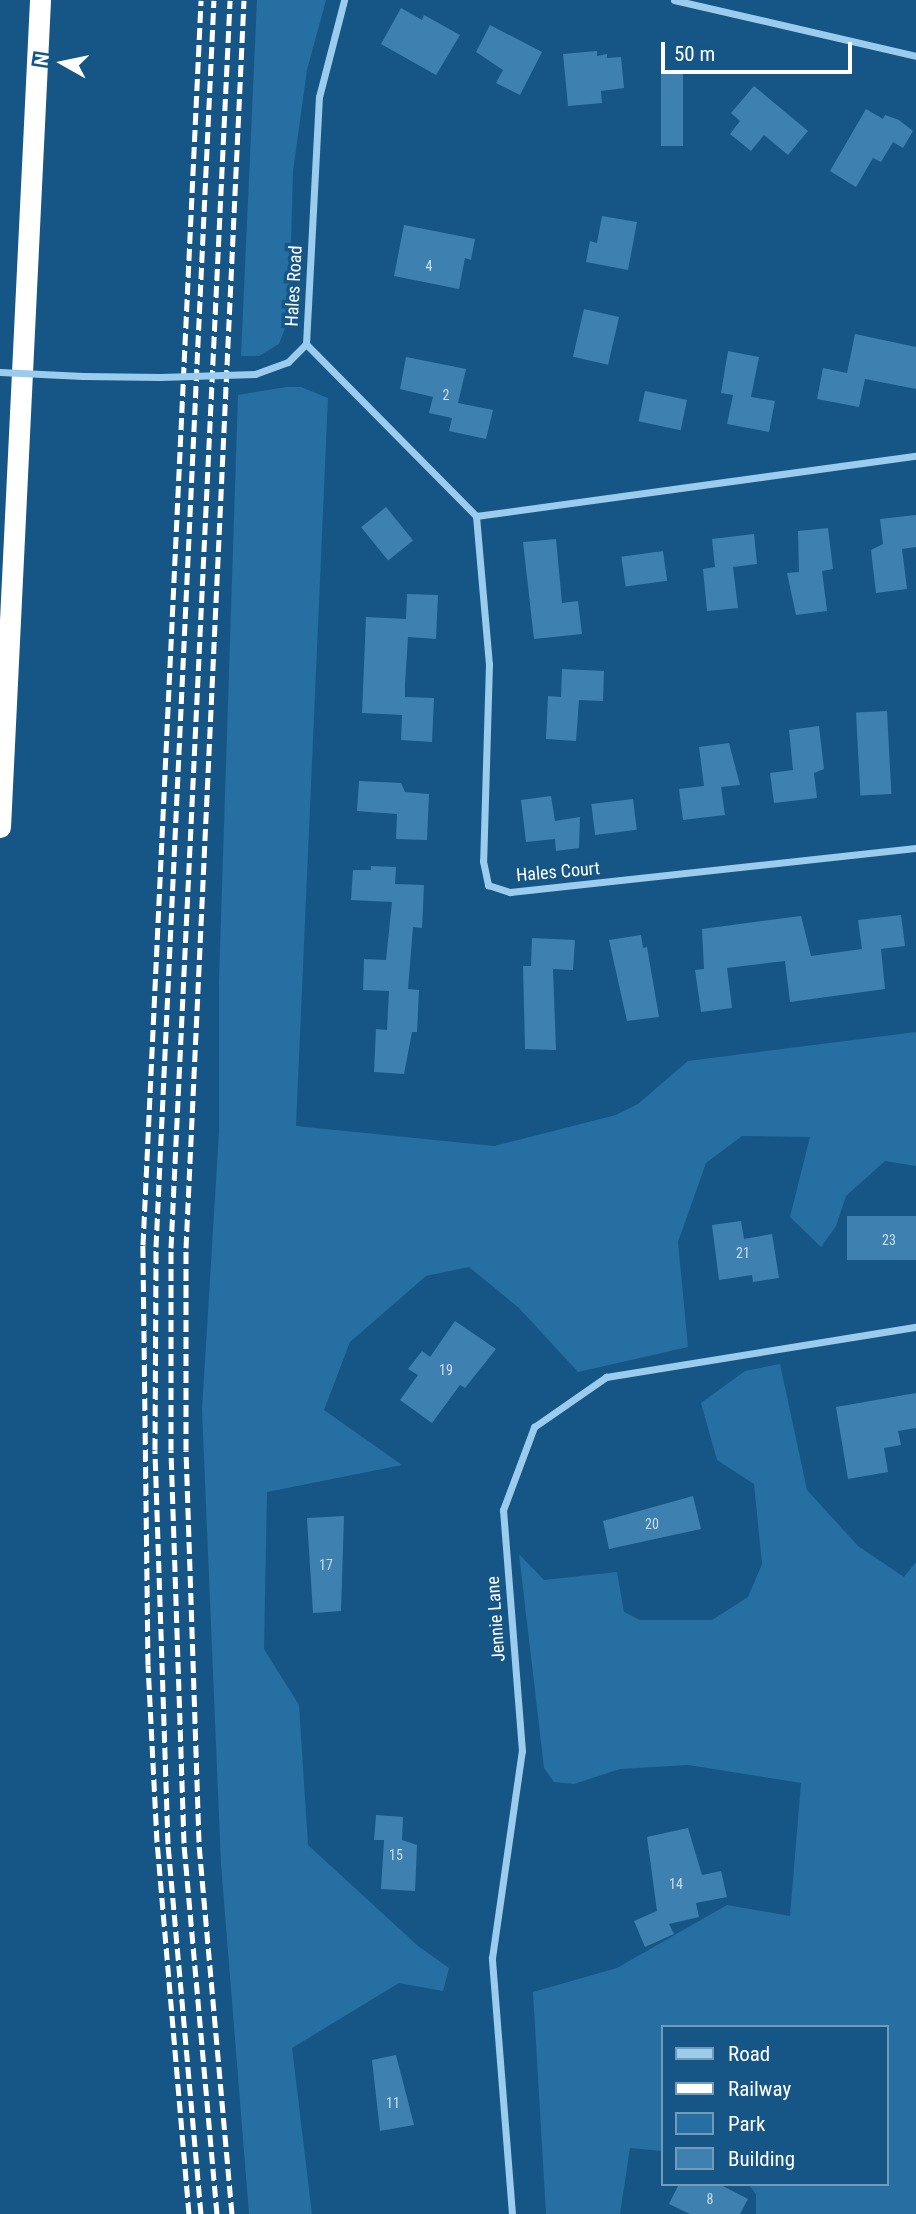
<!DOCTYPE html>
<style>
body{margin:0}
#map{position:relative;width:916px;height:2214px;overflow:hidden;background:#165686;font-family:"Roboto Condensed",sans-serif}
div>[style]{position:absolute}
.green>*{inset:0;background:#256fa3}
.building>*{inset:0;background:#3e80b0;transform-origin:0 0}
.street>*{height:7px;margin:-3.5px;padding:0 3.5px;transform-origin:3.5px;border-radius:3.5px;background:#9bccee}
.highway>*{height:21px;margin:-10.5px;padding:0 10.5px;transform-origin:10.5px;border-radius:10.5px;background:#fff}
.rail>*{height:5px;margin-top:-2.5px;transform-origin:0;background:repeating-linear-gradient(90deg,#fff 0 12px,transparent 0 17px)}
.street-bridge>*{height:7px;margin:-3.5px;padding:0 3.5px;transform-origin:3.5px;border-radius:3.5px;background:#9bccee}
span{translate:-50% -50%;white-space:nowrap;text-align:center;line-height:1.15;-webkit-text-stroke:7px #165686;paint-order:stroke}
.number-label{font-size:14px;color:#cfdfeb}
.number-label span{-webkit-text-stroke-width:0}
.street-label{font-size:18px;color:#fff}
.legend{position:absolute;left:661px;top:2025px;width:228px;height:161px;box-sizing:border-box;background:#165686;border:2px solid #739ab6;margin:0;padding:9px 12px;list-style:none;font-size:21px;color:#fff}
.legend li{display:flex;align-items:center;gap:14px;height:35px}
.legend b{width:35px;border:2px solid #739ab6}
.north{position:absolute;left:28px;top:28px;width:70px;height:70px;-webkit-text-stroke:5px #165686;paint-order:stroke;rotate:279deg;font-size:19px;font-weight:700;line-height:28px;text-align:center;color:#fff}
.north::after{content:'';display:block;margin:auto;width:24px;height:32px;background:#fff;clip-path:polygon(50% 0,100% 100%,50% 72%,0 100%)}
.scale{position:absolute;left:661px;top:42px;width:191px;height:32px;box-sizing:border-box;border:4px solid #fff;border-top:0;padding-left:9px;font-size:21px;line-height:24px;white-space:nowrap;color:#fff;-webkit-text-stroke:5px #165686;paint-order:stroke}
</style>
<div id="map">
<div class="green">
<i style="clip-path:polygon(257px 0,326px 0,307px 70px,293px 171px,289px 318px,279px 344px,259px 356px,241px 356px)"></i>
<i style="clip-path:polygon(286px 387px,301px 387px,328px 398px,296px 1126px,494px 1146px,616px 1115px,638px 1104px,688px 1061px,916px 1032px,916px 1166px,885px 1161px,846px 1196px,836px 1226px,821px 1247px,790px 1217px,810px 1137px,742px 1136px,706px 1163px,678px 1242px,688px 1347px,578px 1372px,519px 1308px,469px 1267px,426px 1276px,350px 1342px,324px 1410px,402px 1465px,267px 1492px,264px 1649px,299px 1705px,308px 1845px,418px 1946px,449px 1968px,443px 1991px,399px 1983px,292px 2048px,312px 2214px,249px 2214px,221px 1864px,202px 1410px,219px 1132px,219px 980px,238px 395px)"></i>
<i style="clip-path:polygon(780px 1364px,807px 1490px,858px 1546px,904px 1577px,916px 1562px,916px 2214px,756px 2214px,756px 2194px,748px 2184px,886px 2184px,886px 2027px,662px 2027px,662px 2151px,630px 2148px,620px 2214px,546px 2214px,533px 1992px,617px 1968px,727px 1905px,790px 1916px,801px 1783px,688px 1765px,620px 1769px,574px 1784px,554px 1782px,544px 1768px,519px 1554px,544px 1580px,617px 1572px,624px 1612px,640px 1620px,712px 1620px,748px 1597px,762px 1564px,754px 1484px,717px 1460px,701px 1403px,745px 1371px)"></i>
</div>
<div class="building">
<i style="clip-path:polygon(401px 8px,422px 20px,424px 15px,460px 35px,436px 75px,381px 44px)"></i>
<i style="clip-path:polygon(490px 25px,542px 52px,520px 95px,496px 83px,503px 70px,476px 52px)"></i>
<i style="clip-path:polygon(597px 51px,597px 56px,607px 54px,607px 58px,621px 57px,624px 88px,601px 91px,602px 103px,568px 106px,563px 54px)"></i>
<i style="left:661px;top:74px;width:22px;height:72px"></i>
<i style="clip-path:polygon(754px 86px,808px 131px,788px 155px,764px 135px,751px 151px,730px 134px,740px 121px,731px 113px)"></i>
<i style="clip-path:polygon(866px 109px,883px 119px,885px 115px,899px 120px,913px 131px,903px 148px,893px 142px,881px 162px,873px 158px,856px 187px,830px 171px)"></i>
<i style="clip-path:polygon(602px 216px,637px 222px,628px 270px,586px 262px,590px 241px,597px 243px)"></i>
<i style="clip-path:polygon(404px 225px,475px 239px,471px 260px,465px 258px,459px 289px,394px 276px)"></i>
<i style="left:584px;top:309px;width:36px;height:49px;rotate:13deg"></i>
<i style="clip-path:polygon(855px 334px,916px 347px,916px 389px,865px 379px,859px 407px,817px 399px,823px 368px,847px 373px)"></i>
<i style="clip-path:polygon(728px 351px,759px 357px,751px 397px,775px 401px,769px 432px,727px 424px,733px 395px,721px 393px)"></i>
<i style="clip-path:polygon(406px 357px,466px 369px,458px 403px,493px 410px,486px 439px,449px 431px,452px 418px,429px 413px,433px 397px,400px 389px)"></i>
<i style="left:645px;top:391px;width:43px;height:31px;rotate:12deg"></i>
<i style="left:386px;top:507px;width:43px;height:32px;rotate:51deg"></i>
<i style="clip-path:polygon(916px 515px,916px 547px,902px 549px,907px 589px,876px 593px,871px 550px,883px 544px,880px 519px)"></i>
<i style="clip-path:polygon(828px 528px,833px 569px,822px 571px,827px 611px,796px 615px,787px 573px,799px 572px,798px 531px)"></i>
<i style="clip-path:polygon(754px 534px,757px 564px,733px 567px,738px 608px,707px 611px,703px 569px,715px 567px,712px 539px)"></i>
<i style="clip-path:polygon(556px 539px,562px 603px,578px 601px,582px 634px,534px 639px,523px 542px)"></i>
<i style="left:663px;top:551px;width:30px;height:42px;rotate:82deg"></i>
<i style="clip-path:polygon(407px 594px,438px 595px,436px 639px,408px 637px,405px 684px,405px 697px,434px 698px,432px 742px,401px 740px,402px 715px,362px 713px,366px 617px,406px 619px)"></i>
<i style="clip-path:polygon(562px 669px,604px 671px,603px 701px,579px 700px,576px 741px,546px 739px,548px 696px,561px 697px)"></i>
<i style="left:887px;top:711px;width:83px;height:31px;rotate:87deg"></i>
<i style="clip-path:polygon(819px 726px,824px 769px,814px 773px,817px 798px,774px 803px,770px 773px,793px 770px,789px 730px)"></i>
<i style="clip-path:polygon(729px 743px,740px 785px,721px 787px,725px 815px,683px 820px,679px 789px,704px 786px,699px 747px)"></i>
<i style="clip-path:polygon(359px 781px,401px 783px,405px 792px,429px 794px,427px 840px,396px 839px,397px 814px,357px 811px)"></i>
<i style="clip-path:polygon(551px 796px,555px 821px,580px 817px,579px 848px,556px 851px,555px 839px,526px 842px,521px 800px)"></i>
<i style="left:633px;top:799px;width:31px;height:42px;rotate:83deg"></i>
<i style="clip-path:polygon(371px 866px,396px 867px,395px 884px,424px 885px,422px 928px,413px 927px,408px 989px,419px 990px,417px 1032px,412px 1032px,404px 1074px,374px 1072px,376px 1029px,387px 1030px,389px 991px,363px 990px,364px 959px,386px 960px,392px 902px,351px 900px,353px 870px,371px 870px)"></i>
<i style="clip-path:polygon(901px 915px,905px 946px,881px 949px,885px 989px,790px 1002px,785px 961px,776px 962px,727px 968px,732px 1008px,701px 1012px,695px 970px,704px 969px,702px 929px,801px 916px,811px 956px,862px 949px,858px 920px)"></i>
<i style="clip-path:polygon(641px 935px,643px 948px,647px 947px,659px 1017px,627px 1021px,609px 940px)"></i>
<i style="clip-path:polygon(532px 938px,575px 940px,573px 970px,553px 969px,556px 1050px,525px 1049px,523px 966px,531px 966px)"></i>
<i style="left:916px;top:1216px;width:44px;height:69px;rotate:90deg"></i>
<i style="clip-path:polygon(741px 1221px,744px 1239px,772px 1234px,779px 1278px,753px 1282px,752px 1275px,719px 1280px,712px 1225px)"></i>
<i style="clip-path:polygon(455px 1321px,496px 1349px,465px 1388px,460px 1385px,432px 1423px,400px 1400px,418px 1375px,408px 1369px,422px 1351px,430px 1357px)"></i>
<i style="clip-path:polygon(916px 1393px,916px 1428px,898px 1431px,901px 1445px,884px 1448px,888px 1472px,848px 1479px,836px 1407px)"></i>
<i style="clip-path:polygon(693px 1496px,701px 1529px,609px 1549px,603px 1521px)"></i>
<i style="clip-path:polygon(344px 1516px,341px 1611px,313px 1613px,307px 1518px)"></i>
<i style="clip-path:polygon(376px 1815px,403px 1817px,402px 1840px,417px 1845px,415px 1891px,381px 1889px,384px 1840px,374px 1840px)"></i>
<i style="clip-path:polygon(688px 1828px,702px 1875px,721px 1871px,727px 1897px,696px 1903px,699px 1917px,669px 1924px,674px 1934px,645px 1947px,634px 1921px,657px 1911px,647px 1837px)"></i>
<i style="clip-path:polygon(396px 2055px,414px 2125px,380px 2131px,372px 2060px)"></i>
<i style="clip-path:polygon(679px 2184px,719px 2184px,748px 2199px,740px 2214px,690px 2214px,669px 2204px)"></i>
</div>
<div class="street">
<i style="left:674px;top:0;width:248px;rotate:13deg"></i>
<i style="left:306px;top:344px;width:242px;rotate:45.3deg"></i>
<i style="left:476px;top:516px;width:149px;rotate:85deg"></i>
<i style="left:489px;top:664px;width:197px;rotate:91.7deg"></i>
<i style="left:483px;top:861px;width:25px;rotate:78deg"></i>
<i style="left:488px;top:885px;width:23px;rotate:18deg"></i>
<i style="left:510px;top:892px;width:408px;rotate:-6.2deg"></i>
<i style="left:255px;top:374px;width:35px;rotate:-20deg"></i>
<i style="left:288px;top:362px;width:25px;rotate:-45deg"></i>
<i style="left:306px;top:344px;width:247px;rotate:-87deg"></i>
<i style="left:319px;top:97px;width:100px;rotate:-75.5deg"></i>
<i style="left:83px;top:376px;width:77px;rotate:0.7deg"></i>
<i style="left:476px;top:516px;width:444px;rotate:-7.8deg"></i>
<i style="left:512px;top:2214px;width:257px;rotate:-94.5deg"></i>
<i style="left:492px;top:1958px;width:209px;rotate:-81.8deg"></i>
<i style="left:522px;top:1751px;width:242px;rotate:-94.5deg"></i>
<i style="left:503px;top:1510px;width:89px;rotate:-69.5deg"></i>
<i style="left:534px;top:1427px;width:88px;rotate:-34.8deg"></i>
<i style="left:606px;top:1377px;width:314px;rotate:-9.2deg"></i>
</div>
<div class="highway">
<i style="left:0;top:827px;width:828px;rotate:-87.23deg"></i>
</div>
<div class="rail">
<i style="left:189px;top:2214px;width:373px;rotate:-94.9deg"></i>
<i style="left:157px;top:1842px;width:177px;rotate:-92.9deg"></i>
<i style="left:148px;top:1665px;width:420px;rotate:-90.7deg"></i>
<i style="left:143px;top:1245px;width:1246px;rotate:-87.33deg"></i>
<i style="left:201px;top:2214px;width:371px;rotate:-95.1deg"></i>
<i style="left:168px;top:1844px;width:394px;rotate:-91.9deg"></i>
<i style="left:155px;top:1450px;width:203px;rotate:-89.7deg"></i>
<i style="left:156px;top:1247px;width:1248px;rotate:-87.34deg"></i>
<i style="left:217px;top:2214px;width:372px;rotate:-95.1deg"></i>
<i style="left:184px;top:1843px;width:393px;rotate:-91.9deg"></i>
<i style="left:171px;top:1450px;width:202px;rotate:-90deg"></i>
<i style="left:171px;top:1248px;width:1249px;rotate:-87.29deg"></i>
<i style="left:232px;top:2214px;width:373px;rotate:-95.1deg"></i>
<i style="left:199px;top:1842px;width:392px;rotate:-91.9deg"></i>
<i style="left:186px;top:1450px;width:202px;rotate:-90deg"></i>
<i style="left:186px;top:1248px;width:1249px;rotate:-87.34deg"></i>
</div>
<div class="street-bridge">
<i style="left:0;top:372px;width:83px;rotate:2.8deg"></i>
<i style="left:160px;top:377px;width:95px;rotate:-1.8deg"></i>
</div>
<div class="number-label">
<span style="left:429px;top:266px">4</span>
<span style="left:446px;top:395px">2</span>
<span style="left:889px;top:1240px">23</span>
<span style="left:743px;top:1253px">21</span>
<span style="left:446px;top:1370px">19</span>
<span style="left:652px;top:1524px">20</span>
<span style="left:326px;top:1565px">17</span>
<span style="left:396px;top:1855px">15</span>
<span style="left:676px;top:1884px">14</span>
<span style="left:393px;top:2103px">11</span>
<span style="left:710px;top:2199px">8</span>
</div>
<div class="street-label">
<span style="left:294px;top:286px;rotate:-87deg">Hales Road</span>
<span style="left:558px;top:872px;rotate:-5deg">Hales Court</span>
<span style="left:496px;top:1619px;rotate:-94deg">Jennie Lane</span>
</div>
<ul class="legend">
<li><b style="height:9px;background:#9bccee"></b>Road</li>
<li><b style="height:9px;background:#fff"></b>Railway</li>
<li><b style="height:19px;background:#256fa3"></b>Park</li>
<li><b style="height:19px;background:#3e80b0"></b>Building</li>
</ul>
<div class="north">N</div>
<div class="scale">50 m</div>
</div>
